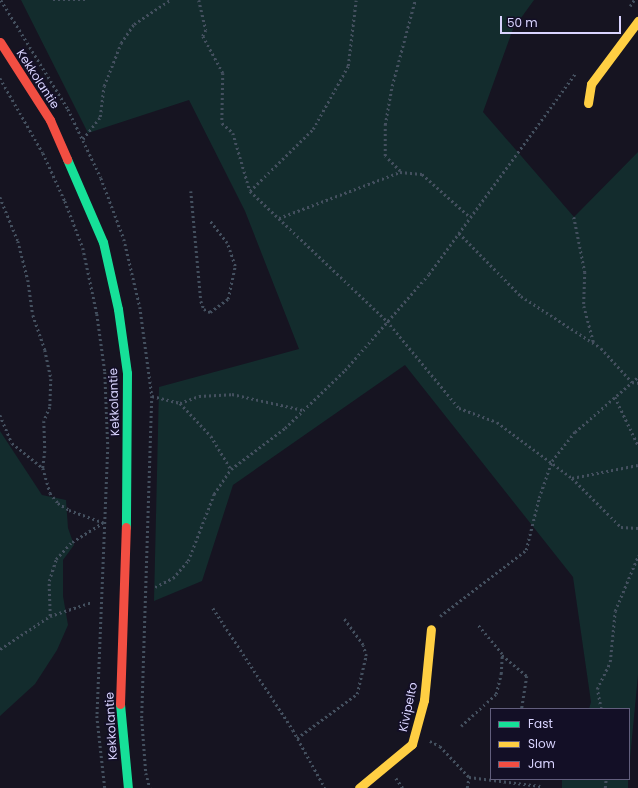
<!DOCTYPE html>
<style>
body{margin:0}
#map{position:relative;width:638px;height:788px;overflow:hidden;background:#161421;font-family:Poppins,sans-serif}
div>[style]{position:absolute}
.green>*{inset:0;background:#132c2d;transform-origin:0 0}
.path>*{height:2.5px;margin-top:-1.25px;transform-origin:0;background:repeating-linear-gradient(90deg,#44505f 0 2px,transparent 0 5px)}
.fast>*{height:9px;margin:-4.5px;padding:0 4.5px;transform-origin:4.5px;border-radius:4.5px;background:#16e098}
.slow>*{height:9px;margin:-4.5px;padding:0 4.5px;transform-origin:4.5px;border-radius:4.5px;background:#ffcf43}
.jam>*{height:9px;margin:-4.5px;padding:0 4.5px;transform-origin:4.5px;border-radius:4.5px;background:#f24e42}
span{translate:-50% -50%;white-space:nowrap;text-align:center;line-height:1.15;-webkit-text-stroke:3.5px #130f26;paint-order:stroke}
.street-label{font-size:12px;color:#d9d4ff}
.legend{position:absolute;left:490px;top:708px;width:140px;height:72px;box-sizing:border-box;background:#130f26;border:1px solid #625e7d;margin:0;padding:5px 7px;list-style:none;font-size:12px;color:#d9d4ff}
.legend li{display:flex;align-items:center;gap:8px;height:20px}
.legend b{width:20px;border:1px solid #625e7d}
.scale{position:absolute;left:500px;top:16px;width:121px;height:18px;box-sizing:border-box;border:2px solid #d9d4ff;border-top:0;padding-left:5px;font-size:12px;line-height:14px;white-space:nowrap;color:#d9d4ff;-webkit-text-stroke:3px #130f26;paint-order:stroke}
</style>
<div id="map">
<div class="green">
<i style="clip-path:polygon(21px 0,534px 0,513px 29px,483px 112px,574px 217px,638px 152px,638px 675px,629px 769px,629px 709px,589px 709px,591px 702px,573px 577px,405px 365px,233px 485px,202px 581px,154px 601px,159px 387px,299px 349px,245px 211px,189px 100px,88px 133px)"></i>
<i style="clip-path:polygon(0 431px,42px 495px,66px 500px,68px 528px,74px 545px,63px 560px,63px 596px,68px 625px,57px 650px,35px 684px,0 716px)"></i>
<i style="left:562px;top:779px;width:66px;height:10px"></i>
</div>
<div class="path">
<i style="left:1px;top:0;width:128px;rotate:58.4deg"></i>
<i style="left:68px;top:109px;width:76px;rotate:64.4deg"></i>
<i style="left:101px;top:178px;width:65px;rotate:69.3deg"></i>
<i style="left:124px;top:239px;width:70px;rotate:76.8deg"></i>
<i style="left:140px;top:307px;width:90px;rotate:82.3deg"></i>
<i style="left:152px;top:396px;width:323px;rotate:91.8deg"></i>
<i style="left:142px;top:719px;width:54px;rotate:85.8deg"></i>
<i style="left:146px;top:773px;width:16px;rotate:75deg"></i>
<i style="left:53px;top:0;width:35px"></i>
<i style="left:199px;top:0;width:31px;rotate:77deg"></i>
<i style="left:206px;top:30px;width:7px;rotate:117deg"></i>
<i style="left:203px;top:36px;width:42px;rotate:61.6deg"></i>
<i style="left:223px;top:73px;width:50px;rotate:91.1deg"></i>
<i style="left:222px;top:123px;width:15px;rotate:42deg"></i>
<i style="left:233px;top:133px;width:60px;rotate:73.7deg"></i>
<i style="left:250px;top:191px;width:189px;rotate:43.5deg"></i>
<i style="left:387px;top:321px;width:113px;rotate:50.4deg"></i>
<i style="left:459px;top:408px;width:40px;rotate:20.2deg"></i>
<i style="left:497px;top:422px;width:94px;rotate:36.7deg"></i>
<i style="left:572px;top:478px;width:69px;rotate:45deg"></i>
<i style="left:621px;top:527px;width:17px;rotate:3deg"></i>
<i style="left:630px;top:6px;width:7px;rotate:-56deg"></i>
<i style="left:0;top:78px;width:86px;rotate:60.2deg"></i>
<i style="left:43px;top:153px;width:53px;rotate:65.4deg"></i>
<i style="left:65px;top:201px;width:50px;rotate:69deg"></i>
<i style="left:83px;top:248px;width:67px;rotate:78deg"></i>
<i style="left:97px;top:314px;width:59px;rotate:82.1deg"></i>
<i style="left:105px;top:372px;width:75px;rotate:87.7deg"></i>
<i style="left:108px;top:447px;width:269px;rotate:92.3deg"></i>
<i style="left:97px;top:716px;width:72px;rotate:83.7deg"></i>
<i style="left:83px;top:139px;width:28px;rotate:-52deg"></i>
<i style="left:100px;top:117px;width:31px;rotate:-83deg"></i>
<i style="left:104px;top:86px;width:46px;rotate:-68.4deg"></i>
<i style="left:121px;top:43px;width:23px;rotate:-56deg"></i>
<i style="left:134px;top:24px;width:43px;rotate:-33.7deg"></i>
<i style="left:400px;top:171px;width:21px;rotate:-135deg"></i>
<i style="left:385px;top:156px;width:31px;rotate:-90deg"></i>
<i style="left:385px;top:125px;width:40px;rotate:-80deg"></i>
<i style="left:392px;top:86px;width:89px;rotate:-75deg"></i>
<i style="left:191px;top:191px;width:110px;rotate:84.8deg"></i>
<i style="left:201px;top:301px;width:9px;rotate:69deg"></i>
<i style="left:204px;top:309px;width:7px;rotate:27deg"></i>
<i style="left:210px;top:312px;width:22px;rotate:-36deg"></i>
<i style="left:228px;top:299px;width:34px;rotate:-78deg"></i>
<i style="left:235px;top:266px;width:24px;rotate:-109deg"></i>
<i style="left:227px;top:243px;width:28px;rotate:-128deg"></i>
<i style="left:250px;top:191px;width:88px;rotate:-44.5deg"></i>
<i style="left:313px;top:129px;width:72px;rotate:-60.9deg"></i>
<i style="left:348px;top:66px;width:66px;rotate:-83.1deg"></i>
<i style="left:0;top:197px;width:48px;rotate:67.8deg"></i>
<i style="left:18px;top:241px;width:40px;rotate:75.6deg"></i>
<i style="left:28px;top:280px;width:35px;rotate:82deg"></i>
<i style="left:33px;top:315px;width:37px;rotate:71deg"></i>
<i style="left:45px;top:350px;width:30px;rotate:78deg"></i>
<i style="left:51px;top:379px;width:28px;rotate:92deg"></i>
<i style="left:50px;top:407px;width:15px;rotate:113deg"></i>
<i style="left:44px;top:421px;width:30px;rotate:88deg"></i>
<i style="left:45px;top:451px;width:17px;rotate:97deg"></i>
<i style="left:574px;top:217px;width:56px;rotate:78.7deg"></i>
<i style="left:585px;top:272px;width:34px;rotate:92deg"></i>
<i style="left:584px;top:306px;width:38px;rotate:75deg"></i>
<i style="left:279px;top:218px;width:129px;rotate:-20.8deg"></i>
<i style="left:400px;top:172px;width:22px;rotate:5deg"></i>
<i style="left:422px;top:174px;width:64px;rotate:41.9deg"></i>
<i style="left:459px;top:233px;width:88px;rotate:45.5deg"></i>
<i style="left:521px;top:296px;width:95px;rotate:33deg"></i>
<i style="left:601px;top:348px;width:46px;rotate:47.6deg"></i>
<i style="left:632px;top:382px;width:6px;rotate:9deg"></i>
<i style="left:152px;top:396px;width:29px;rotate:14deg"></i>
<i style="left:180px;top:403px;width:45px;rotate:46.8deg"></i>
<i style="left:211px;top:436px;width:39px;rotate:59deg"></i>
<i style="left:231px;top:469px;width:68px;rotate:-37.2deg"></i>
<i style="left:285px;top:428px;width:83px;rotate:-44deg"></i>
<i style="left:345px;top:370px;width:128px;rotate:-48.8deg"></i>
<i style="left:429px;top:274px;width:248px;rotate:-53.9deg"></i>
<i style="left:615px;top:397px;width:53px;rotate:64.4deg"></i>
<i style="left:180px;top:403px;width:20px;rotate:-20deg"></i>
<i style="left:199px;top:396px;width:33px;rotate:-3deg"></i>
<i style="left:232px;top:394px;width:73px;rotate:12.7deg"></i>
<i style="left:0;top:415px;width:30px;rotate:67deg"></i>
<i style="left:12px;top:443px;width:40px;rotate:39deg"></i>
<i style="left:43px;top:468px;width:26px;rotate:74deg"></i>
<i style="left:50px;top:493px;width:13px;rotate:51deg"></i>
<i style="left:58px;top:503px;width:13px;rotate:32deg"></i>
<i style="left:69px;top:510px;width:37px;rotate:20deg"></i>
<i style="left:572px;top:478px;width:67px;rotate:-11.1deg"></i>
<i style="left:155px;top:587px;width:20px;rotate:-27deg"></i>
<i style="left:173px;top:578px;width:23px;rotate:-49deg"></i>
<i style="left:188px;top:561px;width:72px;rotate:-68.8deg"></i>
<i style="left:214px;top:494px;width:30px;rotate:-56deg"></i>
<i style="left:213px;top:608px;width:146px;rotate:56.7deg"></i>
<i style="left:293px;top:730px;width:66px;rotate:61.1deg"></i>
<i style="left:50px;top:616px;width:35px;rotate:-92deg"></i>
<i style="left:49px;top:581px;width:23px;rotate:-72deg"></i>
<i style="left:56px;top:559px;width:23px;rotate:-47deg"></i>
<i style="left:72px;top:542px;width:36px;rotate:-32deg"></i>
<i style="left:440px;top:616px;width:108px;rotate:-37.5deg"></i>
<i style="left:526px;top:550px;width:54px;rotate:-76deg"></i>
<i style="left:539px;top:498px;width:39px;rotate:-71deg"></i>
<i style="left:552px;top:461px;width:37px;rotate:-52deg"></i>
<i style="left:575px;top:432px;width:84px;rotate:-41.1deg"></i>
<i style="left:0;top:649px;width:60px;rotate:-33.4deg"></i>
<i style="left:50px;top:616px;width:44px;rotate:-18.4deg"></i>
<i style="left:502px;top:655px;width:33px;rotate:40deg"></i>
<i style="left:527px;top:676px;width:33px;rotate:99deg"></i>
<i style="left:601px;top:709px;width:20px;rotate:-101deg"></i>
<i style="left:597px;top:689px;width:30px;rotate:-64deg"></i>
<i style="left:610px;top:662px;width:51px;rotate:-84.4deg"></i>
<i style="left:615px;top:611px;width:60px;rotate:-67.3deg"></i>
<i style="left:461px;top:726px;width:47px;rotate:-42.4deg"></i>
<i style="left:496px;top:694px;width:21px;rotate:-76deg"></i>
<i style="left:501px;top:674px;width:20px;rotate:-87deg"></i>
<i style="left:502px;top:654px;width:39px;rotate:-130deg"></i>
<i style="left:297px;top:738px;width:74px;rotate:-36.3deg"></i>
<i style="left:357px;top:694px;width:39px;rotate:-77deg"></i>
<i style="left:366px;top:656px;width:11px;rotate:-105deg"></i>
<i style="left:363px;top:645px;width:32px;rotate:-126deg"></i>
<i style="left:430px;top:741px;width:11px;rotate:27deg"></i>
<i style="left:440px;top:746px;width:42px;rotate:46.9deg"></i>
<i style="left:469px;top:777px;width:72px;rotate:7.2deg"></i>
<i style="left:396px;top:778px;width:12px;rotate:55deg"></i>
<i style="left:467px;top:788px;width:11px;rotate:-80deg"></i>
<i style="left:605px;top:788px;width:9px;rotate:-84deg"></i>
</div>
<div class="fast">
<i style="left:67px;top:159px;width:90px;rotate:66.6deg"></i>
<i style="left:103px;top:242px;width:69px;rotate:77.4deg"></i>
<i style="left:118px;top:309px;width:65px;rotate:82deg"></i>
<i style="left:127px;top:373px;width:154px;rotate:90.4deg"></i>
<i style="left:120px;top:704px;width:84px;rotate:84.6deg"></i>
</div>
<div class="slow">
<i style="left:588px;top:103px;width:19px;rotate:-81deg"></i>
<i style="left:591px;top:84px;width:79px;rotate:-53.3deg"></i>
<i style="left:359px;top:788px;width:69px;rotate:-39.7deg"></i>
<i style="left:412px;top:744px;width:46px;rotate:-74.7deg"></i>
<i style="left:424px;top:700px;width:71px;rotate:-84.4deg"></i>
</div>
<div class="jam">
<i style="left:0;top:42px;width:93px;rotate:57.3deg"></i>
<i style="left:50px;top:120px;width:43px;rotate:66.4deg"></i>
<i style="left:120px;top:704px;width:177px;rotate:-88.1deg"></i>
</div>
<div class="street-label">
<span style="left:38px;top:79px;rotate:57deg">Kekkolantie</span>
<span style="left:114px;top:402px;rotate:-92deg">Kekkolantie</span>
<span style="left:408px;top:707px;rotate:-78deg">Kivipelto</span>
<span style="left:111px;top:726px;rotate:-93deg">Kekkolantie</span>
</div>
<ul class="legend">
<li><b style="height:5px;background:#16e098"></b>Fast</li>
<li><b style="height:5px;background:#ffcf43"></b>Slow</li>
<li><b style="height:5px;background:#f24e42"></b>Jam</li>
</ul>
<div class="scale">50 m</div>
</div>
